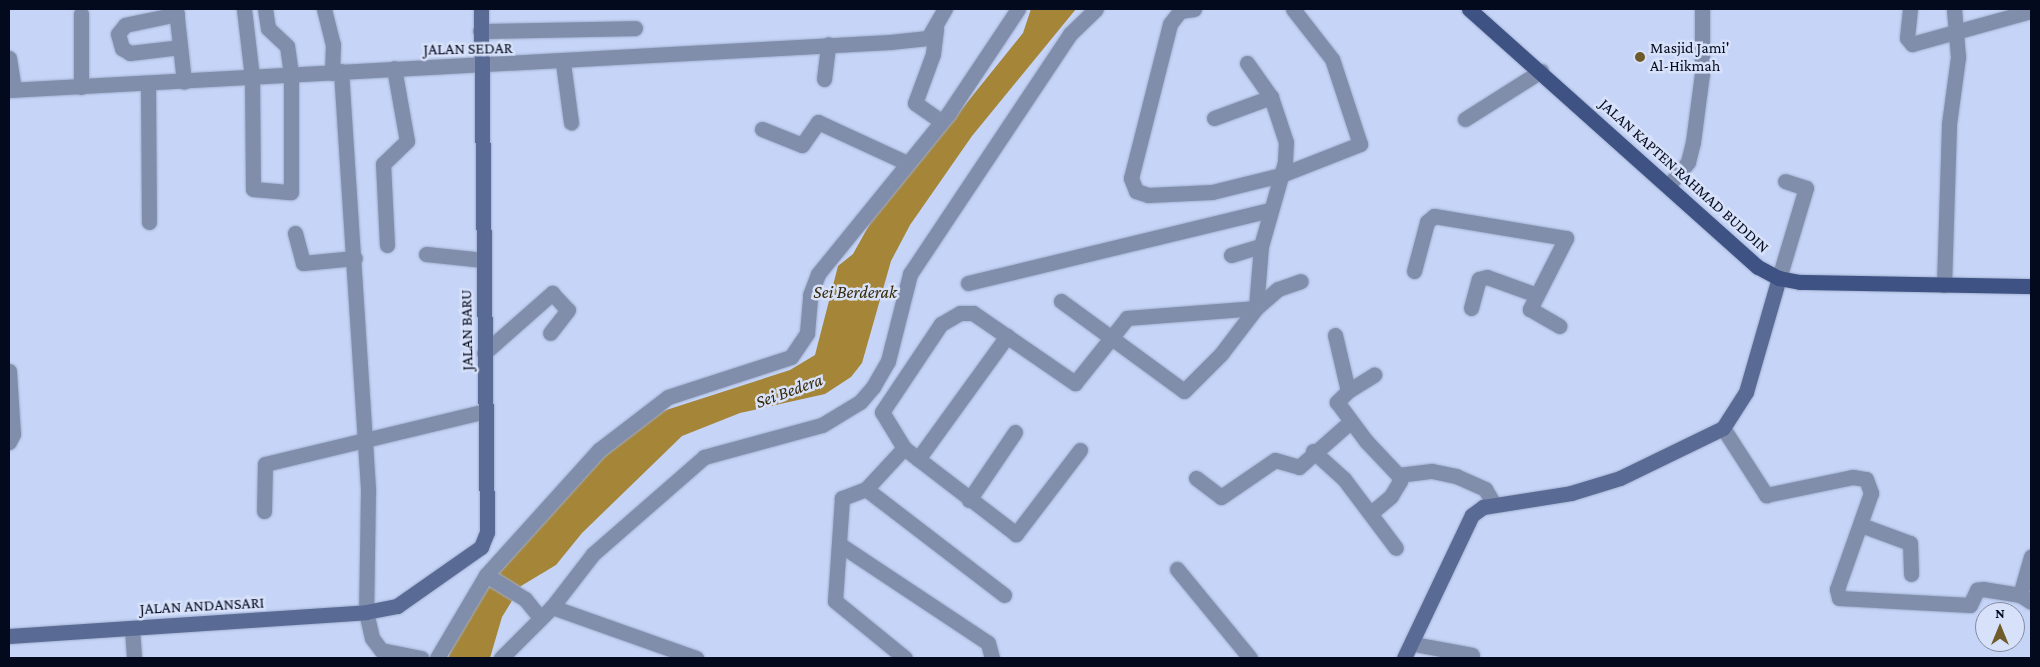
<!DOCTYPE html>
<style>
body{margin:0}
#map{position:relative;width:2040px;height:667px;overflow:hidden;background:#c5d4f7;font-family:"Crimson Pro",serif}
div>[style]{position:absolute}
.water>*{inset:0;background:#a58538}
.roads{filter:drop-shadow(0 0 1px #a2b0d0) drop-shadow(0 0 1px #a2b0d0)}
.street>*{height:15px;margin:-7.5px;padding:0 7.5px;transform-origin:7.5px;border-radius:7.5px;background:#818eab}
.secondary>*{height:15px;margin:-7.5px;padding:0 7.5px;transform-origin:7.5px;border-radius:7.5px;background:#596b95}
.primary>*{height:15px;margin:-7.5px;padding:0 7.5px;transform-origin:7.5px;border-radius:7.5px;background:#3e5284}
.dots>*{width:14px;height:14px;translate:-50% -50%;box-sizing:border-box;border:2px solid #d7e1f9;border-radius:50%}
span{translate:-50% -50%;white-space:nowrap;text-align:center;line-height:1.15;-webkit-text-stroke:5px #d7e1f9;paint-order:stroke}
.poi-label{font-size:16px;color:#040a1d}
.left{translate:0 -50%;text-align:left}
.street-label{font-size:16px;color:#040a1d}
.water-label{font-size:18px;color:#372907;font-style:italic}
.frame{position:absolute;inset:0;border:10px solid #040a1d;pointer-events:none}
.north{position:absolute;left:1975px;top:602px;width:50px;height:50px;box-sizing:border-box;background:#d7e1f9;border:1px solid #838ba1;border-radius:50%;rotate:0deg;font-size:14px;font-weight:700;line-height:20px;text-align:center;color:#040a1d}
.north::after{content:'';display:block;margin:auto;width:18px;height:22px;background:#6f5a29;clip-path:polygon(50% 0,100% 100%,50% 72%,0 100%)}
</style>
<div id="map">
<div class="water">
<i style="clip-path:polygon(1031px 9px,1076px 9px,972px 136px,910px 225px,891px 261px,862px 363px,851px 377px,825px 394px,740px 413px,682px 436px,582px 533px,556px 565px,521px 586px,502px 617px,490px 658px,448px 658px,459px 630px,506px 561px,610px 449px,660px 412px,790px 370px,815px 355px,838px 266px,853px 254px,877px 211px,927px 140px,944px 131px,1023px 33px)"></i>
</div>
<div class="roads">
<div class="street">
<i style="left:176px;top:9px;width:73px;rotate:83.7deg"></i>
<i style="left:244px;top:9px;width:68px;rotate:83.3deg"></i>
<i style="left:252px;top:77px;width:112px;rotate:89.5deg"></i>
<i style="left:253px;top:189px;width:38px;rotate:5deg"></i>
<i style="left:291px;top:192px;width:118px;rotate:-90deg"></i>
<i style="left:291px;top:74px;width:28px;rotate:-98deg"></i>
<i style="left:287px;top:46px;width:26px;rotate:-137deg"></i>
<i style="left:268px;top:28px;width:19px;rotate:-99deg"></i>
<i style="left:324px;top:9px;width:36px;rotate:76deg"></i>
<i style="left:333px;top:44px;width:29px;rotate:92deg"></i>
<i style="left:1194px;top:9px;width:14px;rotate:172deg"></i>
<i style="left:1180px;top:11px;width:16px;rotate:128deg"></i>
<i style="left:1170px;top:24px;width:159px;rotate:104.2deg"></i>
<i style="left:1131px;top:178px;width:14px;rotate:69deg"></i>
<i style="left:1136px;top:191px;width:13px;rotate:18deg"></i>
<i style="left:1148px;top:195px;width:64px;rotate:-2.7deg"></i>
<i style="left:1212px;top:192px;width:71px;rotate:-13.8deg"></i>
<i style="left:1281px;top:175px;width:85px;rotate:-21.4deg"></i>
<i style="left:1360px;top:144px;width:89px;rotate:-108.2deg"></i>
<i style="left:1332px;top:59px;width:63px;rotate:-128deg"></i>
<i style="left:1910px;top:9px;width:29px;rotate:96deg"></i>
<i style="left:1907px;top:38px;width:8px;rotate:50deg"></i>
<i style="left:1912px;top:44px;width:123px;rotate:-15.5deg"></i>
<i style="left:81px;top:14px;width:73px;rotate:90deg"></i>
<i style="left:177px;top:14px;width:53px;rotate:168.1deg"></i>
<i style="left:125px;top:25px;width:11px;rotate:128deg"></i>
<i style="left:118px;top:34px;width:15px;rotate:74deg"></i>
<i style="left:122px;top:48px;width:9px;rotate:32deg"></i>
<i style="left:130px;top:53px;width:50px;rotate:-6.8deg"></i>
<i style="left:936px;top:29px;width:25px;rotate:97deg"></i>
<i style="left:933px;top:54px;width:52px;rotate:110.2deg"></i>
<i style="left:915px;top:103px;width:32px;rotate:35deg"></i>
<i style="left:480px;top:31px;width:155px;rotate:-1.1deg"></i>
<i style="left:9px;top:58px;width:32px;rotate:81deg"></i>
<i style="left:563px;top:63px;width:60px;rotate:82.3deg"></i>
<i style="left:1247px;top:63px;width:42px;rotate:54.8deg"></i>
<i style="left:1271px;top:97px;width:47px;rotate:71.6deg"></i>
<i style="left:1286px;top:142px;width:20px;rotate:93deg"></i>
<i style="left:1285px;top:162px;width:87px;rotate:105.9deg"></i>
<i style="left:1261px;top:246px;width:62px;rotate:94.6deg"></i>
<i style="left:341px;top:71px;width:421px;rotate:86.3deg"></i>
<i style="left:368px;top:491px;width:121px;rotate:90.9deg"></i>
<i style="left:366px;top:612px;width:27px;rotate:77deg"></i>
<i style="left:372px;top:638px;width:15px;rotate:53deg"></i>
<i style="left:381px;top:650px;width:41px;rotate:11.3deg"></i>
<i style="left:824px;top:79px;width:35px;rotate:-83deg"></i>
<i style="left:148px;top:84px;width:138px;rotate:89.6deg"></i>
<i style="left:9px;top:90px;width:882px;rotate:-3.12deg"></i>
<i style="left:890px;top:42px;width:38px;rotate:-6deg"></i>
<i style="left:928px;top:38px;width:34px;rotate:-60deg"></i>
<i style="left:1214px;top:118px;width:61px;rotate:-20.2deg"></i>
<i style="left:1465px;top:119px;width:90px;rotate:-32.3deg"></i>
<i style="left:762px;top:129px;width:43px;rotate:21.8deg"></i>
<i style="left:802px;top:145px;width:28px;rotate:-55deg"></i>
<i style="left:818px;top:122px;width:98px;rotate:24.7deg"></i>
<i style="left:1668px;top:186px;width:31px;rotate:-50deg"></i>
<i style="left:1688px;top:162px;width:21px;rotate:-76deg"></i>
<i style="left:1693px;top:142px;width:69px;rotate:-82.5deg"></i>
<i style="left:1702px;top:74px;width:65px;rotate:-90deg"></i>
<i style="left:295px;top:233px;width:31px;rotate:75deg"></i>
<i style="left:303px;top:263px;width:52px;rotate:-5.5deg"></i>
<i style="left:387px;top:245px;width:81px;rotate:-92.8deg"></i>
<i style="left:383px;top:164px;width:33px;rotate:-44deg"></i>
<i style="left:407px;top:141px;width:74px;rotate:-100.1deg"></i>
<i style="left:426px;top:254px;width:58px;rotate:5.9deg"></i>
<i style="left:1231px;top:255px;width:31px;rotate:-17deg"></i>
<i style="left:1414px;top:271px;width:51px;rotate:-75.1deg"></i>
<i style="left:1427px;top:222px;width:9px;rotate:-41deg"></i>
<i style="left:1434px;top:216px;width:134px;rotate:9.5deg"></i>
<i style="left:1566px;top:238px;width:80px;rotate:116.9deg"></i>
<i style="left:1530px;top:309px;width:34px;rotate:30deg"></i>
<i style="left:1779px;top:278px;width:94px;rotate:-73.3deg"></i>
<i style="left:1806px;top:188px;width:22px;rotate:-162deg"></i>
<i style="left:968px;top:283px;width:311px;rotate:-13.6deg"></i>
<i style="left:1944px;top:285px;width:161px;rotate:-88.2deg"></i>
<i style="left:1949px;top:124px;width:68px;rotate:-82.3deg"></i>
<i style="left:1958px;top:57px;width:48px;rotate:-94.8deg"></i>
<i style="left:1061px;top:301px;width:152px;rotate:36.2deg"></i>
<i style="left:1184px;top:391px;width:52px;rotate:-45deg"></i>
<i style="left:1221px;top:354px;width:58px;rotate:-52.7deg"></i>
<i style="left:1256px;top:308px;width:29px;rotate:-41deg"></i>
<i style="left:1278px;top:289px;width:24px;rotate:-19deg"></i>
<i style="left:1471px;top:308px;width:30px;rotate:-75deg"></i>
<i style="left:1479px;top:279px;width:8px;rotate:-14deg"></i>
<i style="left:1487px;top:277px;width:50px;rotate:19.9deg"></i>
<i style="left:1335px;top:335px;width:57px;rotate:76.9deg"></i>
<i style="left:1348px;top:391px;width:16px;rotate:135deg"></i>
<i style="left:1337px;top:402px;width:49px;rotate:53.4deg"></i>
<i style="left:1366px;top:441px;width:47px;rotate:46.7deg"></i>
<i style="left:1398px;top:475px;width:34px;rotate:-7deg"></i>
<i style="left:1432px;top:471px;width:25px;rotate:12deg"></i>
<i style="left:1456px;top:476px;width:32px;rotate:24deg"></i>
<i style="left:1485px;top:489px;width:17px;rotate:59deg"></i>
<i style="left:484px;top:353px;width:91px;rotate:-41.4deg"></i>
<i style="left:552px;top:293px;width:23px;rotate:47deg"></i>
<i style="left:568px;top:310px;width:29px;rotate:128deg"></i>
<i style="left:9px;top:371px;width:63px;rotate:86.4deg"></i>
<i style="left:13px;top:434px;width:9px;rotate:117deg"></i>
<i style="left:1348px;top:391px;width:31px;rotate:-32deg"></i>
<i style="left:1723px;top:428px;width:80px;rotate:57.3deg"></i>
<i style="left:1766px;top:495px;width:89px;rotate:-11.7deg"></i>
<i style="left:1853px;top:477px;width:13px;rotate:9deg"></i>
<i style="left:1866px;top:479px;width:15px;rotate:70deg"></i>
<i style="left:1871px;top:493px;width:102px;rotate:109.5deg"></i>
<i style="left:1837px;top:589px;width:9px;rotate:77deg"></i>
<i style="left:1839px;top:598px;width:131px;rotate:3.1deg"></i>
<i style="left:1970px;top:605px;width:17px;rotate:-65deg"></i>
<i style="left:1977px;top:590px;width:6px;rotate:-9deg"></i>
<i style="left:1983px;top:589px;width:37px;rotate:9deg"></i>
<i style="left:2020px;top:595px;width:13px;rotate:32deg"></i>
<i style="left:904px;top:448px;width:56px;rotate:132.8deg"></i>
<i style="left:866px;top:489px;width:26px;rotate:159deg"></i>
<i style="left:842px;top:498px;width:103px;rotate:93.9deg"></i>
<i style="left:835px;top:601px;width:90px;rotate:39.2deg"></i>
<i style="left:1080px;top:450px;width:106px;rotate:127.3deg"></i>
<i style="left:1016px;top:534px;width:141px;rotate:-142.5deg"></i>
<i style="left:904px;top:448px;width:42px;rotate:-121.4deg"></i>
<i style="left:882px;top:412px;width:106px;rotate:-56.2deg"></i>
<i style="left:941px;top:324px;width:22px;rotate:-30deg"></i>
<i style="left:960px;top:313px;width:13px"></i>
<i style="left:973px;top:313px;width:124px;rotate:34.5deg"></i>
<i style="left:1075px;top:383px;width:83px;rotate:-51.3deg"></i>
<i style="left:1127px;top:318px;width:129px;rotate:-4.4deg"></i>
<i style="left:1313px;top:451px;width:42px;rotate:42.1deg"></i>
<i style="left:1344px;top:479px;width:86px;rotate:53deg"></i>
<i style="left:918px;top:459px;width:152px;rotate:-54.1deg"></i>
<i style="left:1196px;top:478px;width:31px;rotate:37deg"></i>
<i style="left:1221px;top:497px;width:65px;rotate:-34.4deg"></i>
<i style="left:1275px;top:460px;width:25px;rotate:16deg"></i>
<i style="left:1299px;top:467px;width:69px;rotate:-41.5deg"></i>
<i style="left:866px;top:489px;width:174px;rotate:37.5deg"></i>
<i style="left:969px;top:500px;width:82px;rotate:-55.9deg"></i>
<i style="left:264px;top:511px;width:47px;rotate:-88.8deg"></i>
<i style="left:265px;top:464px;width:227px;rotate:-13.5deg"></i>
<i style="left:1371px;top:513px;width:26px;rotate:-40deg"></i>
<i style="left:1391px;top:496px;width:17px;rotate:-59deg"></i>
<i style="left:1400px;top:481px;width:6px;rotate:-108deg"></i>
<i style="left:1861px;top:525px;width:52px;rotate:20.2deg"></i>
<i style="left:1910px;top:543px;width:31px;rotate:88deg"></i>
<i style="left:839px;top:544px;width:179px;rotate:33.6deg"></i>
<i style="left:988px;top:643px;width:16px;rotate:75deg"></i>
<i style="left:1177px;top:569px;width:115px;rotate:50.6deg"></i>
<i style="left:486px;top:575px;width:46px;rotate:31.6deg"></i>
<i style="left:525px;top:599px;width:22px;rotate:51deg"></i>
<i style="left:2020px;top:595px;width:40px;rotate:-74deg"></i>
<i style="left:552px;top:607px;width:153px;rotate:19.5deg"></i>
<i style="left:132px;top:628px;width:30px;rotate:86deg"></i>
<i style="left:1414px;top:644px;width:59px;rotate:10.7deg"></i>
<i style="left:437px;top:658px;width:96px;rotate:-59.4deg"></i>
<i style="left:486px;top:575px;width:169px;rotate:-47.9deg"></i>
<i style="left:599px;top:450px;width:87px;rotate:-37.5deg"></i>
<i style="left:668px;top:397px;width:129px;rotate:-18deg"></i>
<i style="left:791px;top:357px;width:29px;rotate:-56deg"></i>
<i style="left:807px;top:333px;width:38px;rotate:-85deg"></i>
<i style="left:810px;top:295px;width:22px;rotate:-69deg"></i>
<i style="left:818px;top:274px;width:206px;rotate:-50.9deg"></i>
<i style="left:948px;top:114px;width:126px;rotate:-56.3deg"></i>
<i style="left:501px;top:658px;width:72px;rotate:-45deg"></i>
<i style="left:552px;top:607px;width:67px;rotate:-52.3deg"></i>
<i style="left:593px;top:554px;width:147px;rotate:-41.1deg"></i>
<i style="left:704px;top:457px;width:122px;rotate:-15.2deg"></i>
<i style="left:822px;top:425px;width:44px;rotate:-31.2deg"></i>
<i style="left:860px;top:402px;width:20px;rotate:-49deg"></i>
<i style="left:873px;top:387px;width:30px;rotate:-60deg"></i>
<i style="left:888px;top:361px;width:90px;rotate:-75.8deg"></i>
<i style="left:910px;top:274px;width:288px;rotate:-56.3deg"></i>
<i style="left:1070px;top:34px;width:36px;rotate:-44deg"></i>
</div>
<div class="secondary">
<i style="left:9px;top:636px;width:358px;rotate:-3.8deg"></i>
<i style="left:366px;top:612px;width:32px;rotate:-11deg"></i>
<i style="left:397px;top:606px;width:103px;rotate:-35.1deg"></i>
<i style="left:481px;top:547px;width:16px;rotate:-68deg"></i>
<i style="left:487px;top:532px;width:523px;rotate:-90.66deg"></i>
<i style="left:1404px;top:658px;width:158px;rotate:-64.6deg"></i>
<i style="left:1472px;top:515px;width:14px;rotate:-36deg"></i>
<i style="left:1483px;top:507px;width:89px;rotate:-9deg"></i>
<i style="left:1571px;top:493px;width:51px;rotate:-17deg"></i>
<i style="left:1620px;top:478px;width:114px;rotate:-25.9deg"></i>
<i style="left:1723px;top:428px;width:43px;rotate:-57.4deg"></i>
<i style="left:1746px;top:392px;width:119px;rotate:-73.9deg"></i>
</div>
<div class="primary">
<i style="left:1469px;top:9px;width:387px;rotate:41.8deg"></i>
<i style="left:1758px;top:267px;width:24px;rotate:28deg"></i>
<i style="left:1779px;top:278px;width:21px;rotate:11deg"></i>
<i style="left:1800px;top:282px;width:231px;rotate:1deg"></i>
</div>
</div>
<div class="dots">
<i style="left:1640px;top:57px;background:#6f5a29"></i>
</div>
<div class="poi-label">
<span class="left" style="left:1650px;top:57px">Masjid Jami'<br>Al-Hikmah</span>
</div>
<div class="street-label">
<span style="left:468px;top:49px;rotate:-1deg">JALAN SEDAR</span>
<span style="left:1684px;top:176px;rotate:42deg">JALAN KAPTEN RAHMAD BUDDIN</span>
<span style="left:467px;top:330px;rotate:-91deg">JALAN BARU</span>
<span style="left:202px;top:606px;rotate:-3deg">JALAN ANDANSARI</span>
</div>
<div class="water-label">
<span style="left:855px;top:292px">Sei Berderak</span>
<span style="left:789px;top:391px;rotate:-20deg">Sei Bedera</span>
</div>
<div class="frame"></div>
<div class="north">N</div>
</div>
